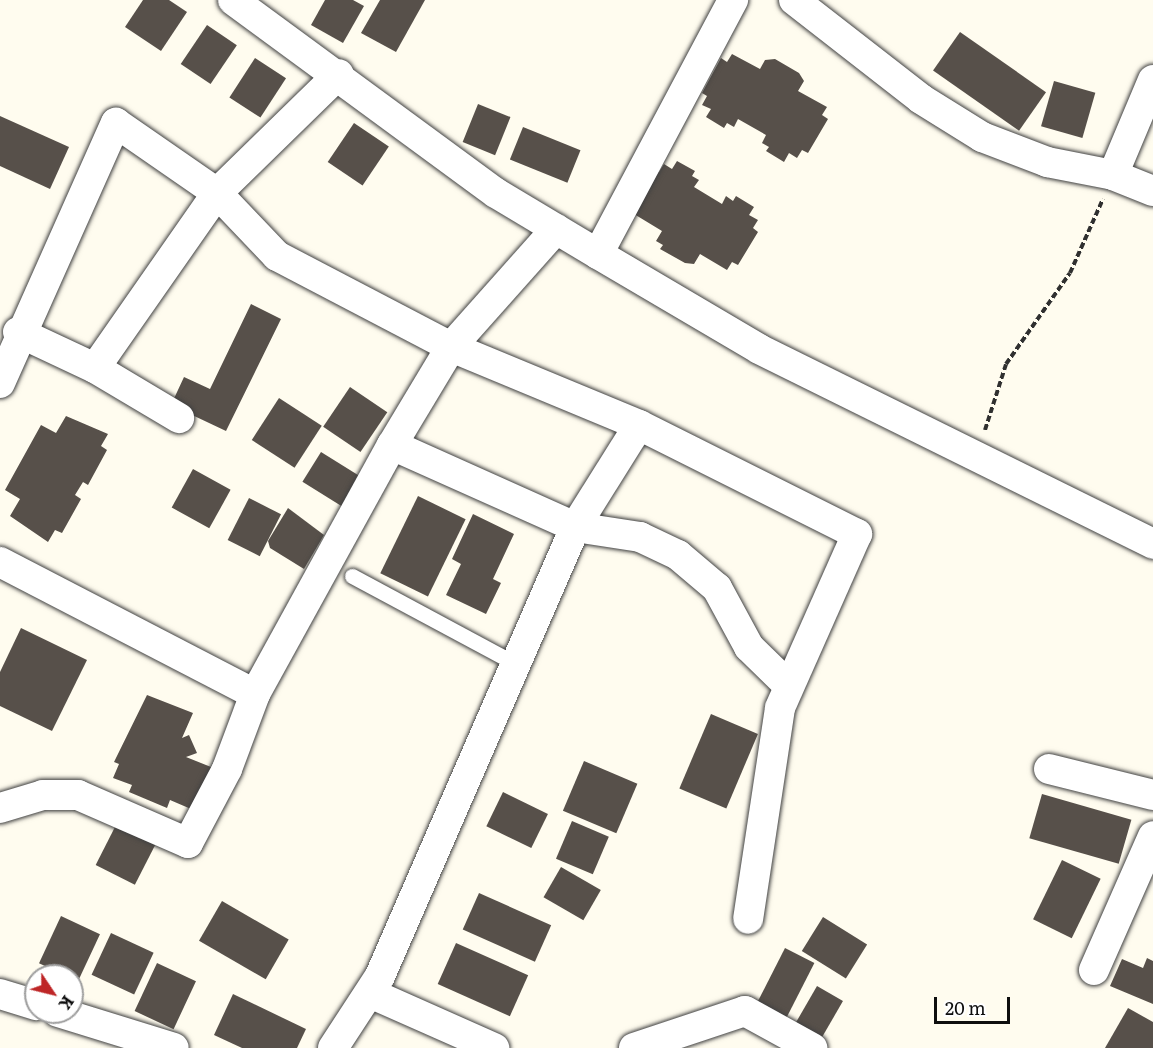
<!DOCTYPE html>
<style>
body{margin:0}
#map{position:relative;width:1153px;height:1048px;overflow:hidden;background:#fffcef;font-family:Literata,serif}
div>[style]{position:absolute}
.building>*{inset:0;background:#57504a;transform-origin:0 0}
.path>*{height:4px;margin-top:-2px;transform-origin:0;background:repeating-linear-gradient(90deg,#303030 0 6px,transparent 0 9px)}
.roads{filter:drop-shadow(0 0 2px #414141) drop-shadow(0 0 2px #414141)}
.lane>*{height:15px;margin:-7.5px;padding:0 7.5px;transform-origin:7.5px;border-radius:7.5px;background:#fff}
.street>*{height:30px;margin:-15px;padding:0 15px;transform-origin:15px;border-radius:15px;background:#fff}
span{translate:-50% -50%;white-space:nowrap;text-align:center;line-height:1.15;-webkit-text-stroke:6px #fff;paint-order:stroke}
.north{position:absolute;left:24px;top:964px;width:60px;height:60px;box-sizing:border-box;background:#fff;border:2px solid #9f9f9f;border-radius:50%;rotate:125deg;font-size:16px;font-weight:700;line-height:24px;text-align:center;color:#0e0e0e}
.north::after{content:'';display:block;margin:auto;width:21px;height:27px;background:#be2627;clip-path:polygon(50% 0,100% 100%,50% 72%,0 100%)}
.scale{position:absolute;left:934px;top:997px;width:76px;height:27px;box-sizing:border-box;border:3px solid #0e0e0e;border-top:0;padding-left:8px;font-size:18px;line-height:21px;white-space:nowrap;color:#0e0e0e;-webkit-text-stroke:4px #fff;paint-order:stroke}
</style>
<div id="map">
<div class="building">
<i style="clip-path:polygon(143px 0,169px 0,187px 12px,161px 51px,125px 27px)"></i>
<i style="clip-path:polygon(325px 0,353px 0,364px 6px,343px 43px,311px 25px)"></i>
<i style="clip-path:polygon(380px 0,425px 0,396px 52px,361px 33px)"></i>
<i style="left:207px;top:25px;width:36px;height:47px;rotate:34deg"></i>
<i style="left:960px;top:32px;width:105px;height:47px;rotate:35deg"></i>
<i style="clip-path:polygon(732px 54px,760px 69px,765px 60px,775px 59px,799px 73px,804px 81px,798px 91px,827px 107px,822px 115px,828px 119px,808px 153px,802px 150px,797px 158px,789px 153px,784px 162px,766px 151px,769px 147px,762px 143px,766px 135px,738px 119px,734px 127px,727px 123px,724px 128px,706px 117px,711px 109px,702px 105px,707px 96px,702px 93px,721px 58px,727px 62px)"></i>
<i style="left:255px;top:58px;width:37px;height:47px;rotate:33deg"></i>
<i style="left:1054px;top:81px;width:43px;height:47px;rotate:16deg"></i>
<i style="left:478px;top:104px;width:35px;height:41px;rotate:22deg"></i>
<i style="clip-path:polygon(0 116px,69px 147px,50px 189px,0 166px)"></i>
<i style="left:354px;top:123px;width:42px;height:47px;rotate:34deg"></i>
<i style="left:523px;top:127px;width:62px;height:35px;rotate:22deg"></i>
<i style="clip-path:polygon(677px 161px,695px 171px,692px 176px,699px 180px,694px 187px,722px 204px,726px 196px,733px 201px,736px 196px,754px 207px,749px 215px,758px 220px,753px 228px,758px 232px,738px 265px,732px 262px,727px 270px,700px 254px,694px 264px,685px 263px,660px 249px,663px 245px,656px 241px,662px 231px,634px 214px,653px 169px,659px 172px,664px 164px,672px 169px)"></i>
<i style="clip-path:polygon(251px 304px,281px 319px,226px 431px,171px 405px,184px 377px,210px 389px)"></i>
<i style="left:350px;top:387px;width:45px;height:48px;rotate:34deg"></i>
<i style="left:279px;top:398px;width:51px;height:50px;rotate:33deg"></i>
<i style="clip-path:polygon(66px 416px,108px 434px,101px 446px,107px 450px,88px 485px,83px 482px,75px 495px,81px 499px,62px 533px,55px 530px,48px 542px,10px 516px,20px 499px,5px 490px,41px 425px,56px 433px)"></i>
<i style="left:321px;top:452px;width:54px;height:35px;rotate:32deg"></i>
<i style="left:193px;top:469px;width:43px;height:44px;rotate:29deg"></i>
<i style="left:418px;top:496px;width:53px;height:86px;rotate:26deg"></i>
<i style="left:249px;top:498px;width:36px;height:47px;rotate:27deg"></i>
<i style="clip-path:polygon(288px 508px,324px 535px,304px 569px,270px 548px,268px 541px)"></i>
<i style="clip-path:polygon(473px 514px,514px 534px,493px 579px,501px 583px,486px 614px,446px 595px,461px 564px,452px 559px)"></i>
<i style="clip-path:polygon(21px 628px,87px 660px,52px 731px,0 706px,0 672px)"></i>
<i style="clip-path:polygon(147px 695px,193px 713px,182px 738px,189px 735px,197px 753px,186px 757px,216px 769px,198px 812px,170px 800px,167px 808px,129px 792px,132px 785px,113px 778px,119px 764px,114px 762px)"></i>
<i style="left:711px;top:714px;width:51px;height:81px;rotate:23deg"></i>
<i style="left:584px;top:761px;width:58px;height:54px;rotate:23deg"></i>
<i style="left:503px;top:792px;width:50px;height:38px;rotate:26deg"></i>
<i style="left:1042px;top:794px;width:93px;height:46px;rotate:16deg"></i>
<i style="left:572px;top:821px;width:40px;height:41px;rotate:23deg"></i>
<i style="left:117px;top:823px;width:44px;height:47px;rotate:27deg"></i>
<i style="left:1062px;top:860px;width:43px;height:66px;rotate:26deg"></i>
<i style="left:561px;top:867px;width:46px;height:35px;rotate:30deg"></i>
<i style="left:479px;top:893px;width:79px;height:40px;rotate:24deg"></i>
<i style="left:222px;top:901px;width:77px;height:46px;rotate:30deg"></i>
<i style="left:61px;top:916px;width:43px;height:52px;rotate:25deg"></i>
<i style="left:823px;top:917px;width:52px;height:40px;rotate:32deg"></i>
<i style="left:111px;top:933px;width:47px;height:46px;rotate:25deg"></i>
<i style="left:456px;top:943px;width:79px;height:45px;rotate:24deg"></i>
<i style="left:785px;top:948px;width:33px;height:62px;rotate:27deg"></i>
<i style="clip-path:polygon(1147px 958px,1153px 961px,1153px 1004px,1110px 986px,1122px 959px,1143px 968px)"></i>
<i style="left:157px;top:963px;width:43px;height:53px;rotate:25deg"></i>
<i style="left:817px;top:986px;width:30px;height:44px;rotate:30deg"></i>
<i style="clip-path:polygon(233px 994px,306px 1029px,297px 1048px,242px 1048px,214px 1035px)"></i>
<i style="clip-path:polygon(1128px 1008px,1153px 1022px,1153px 1048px,1105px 1048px)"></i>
</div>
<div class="path">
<i style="left:985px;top:430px;width:69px;rotate:-72.3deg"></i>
<i style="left:1006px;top:364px;width:111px;rotate:-54.9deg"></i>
<i style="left:1070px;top:273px;width:81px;rotate:-66deg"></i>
</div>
<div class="roads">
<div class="lane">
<i style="left:352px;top:576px;width:184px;rotate:28.2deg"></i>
</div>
<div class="street">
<i style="left:233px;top:0;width:326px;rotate:36.3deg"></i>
<i style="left:496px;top:193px;width:119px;rotate:30.9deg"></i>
<i style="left:598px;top:254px;width:187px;rotate:30.5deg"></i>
<i style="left:759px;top:349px;width:440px;rotate:26.3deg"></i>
<i style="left:794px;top:0;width:161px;rotate:37.9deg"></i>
<i style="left:921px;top:99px;width:72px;rotate:31.9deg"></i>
<i style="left:982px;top:137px;width:70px;rotate:21deg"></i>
<i style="left:1047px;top:162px;width:67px;rotate:11.1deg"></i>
<i style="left:1113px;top:175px;width:43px;rotate:21.8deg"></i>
<i style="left:1113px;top:175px;width:103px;rotate:-67.2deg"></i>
<i style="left:598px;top:254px;width:288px;rotate:-62deg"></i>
<i style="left:18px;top:332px;width:85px;rotate:25.1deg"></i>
<i style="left:95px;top:368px;width:98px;rotate:30.8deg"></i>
<i style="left:95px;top:368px;width:213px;rotate:-55.1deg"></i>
<i style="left:217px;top:193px;width:170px;rotate:-44.3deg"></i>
<i style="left:0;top:383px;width:285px;rotate:-66deg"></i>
<i style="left:116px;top:123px;width:123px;rotate:34.7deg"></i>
<i style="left:217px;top:193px;width:87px;rotate:46.4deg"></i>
<i style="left:277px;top:256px;width:196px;rotate:27.6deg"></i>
<i style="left:451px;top:347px;width:204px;rotate:22.5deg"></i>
<i style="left:639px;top:425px;width:244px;rotate:26.6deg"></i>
<i style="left:857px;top:534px;width:190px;rotate:113.9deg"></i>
<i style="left:780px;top:708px;width:213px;rotate:98.6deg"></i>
<i style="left:392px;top:445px;width:201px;rotate:24.1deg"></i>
<i style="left:575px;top:527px;width:66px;rotate:8.7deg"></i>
<i style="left:640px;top:537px;width:42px;rotate:25.3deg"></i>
<i style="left:678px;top:555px;width:51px;rotate:40.2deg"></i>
<i style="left:717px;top:588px;width:67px;rotate:61.5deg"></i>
<i style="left:749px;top:647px;width:54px;rotate:44.3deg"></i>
<i style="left:0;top:562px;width:287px;rotate:27.4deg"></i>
<i style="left:1049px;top:769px;width:107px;rotate:14deg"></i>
<i style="left:0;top:808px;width:45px;rotate:-16.8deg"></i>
<i style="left:43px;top:795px;width:35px"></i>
<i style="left:78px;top:795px;width:120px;rotate:23.6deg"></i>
<i style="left:188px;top:843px;width:84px;rotate:-62.2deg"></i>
<i style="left:227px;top:769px;width:80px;rotate:-69.5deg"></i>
<i style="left:255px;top:694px;width:284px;rotate:-61.2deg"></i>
<i style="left:392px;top:445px;width:114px;rotate:-59deg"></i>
<i style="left:451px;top:347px;width:158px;rotate:-48.3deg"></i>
<i style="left:1094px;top:970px;width:146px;rotate:-66.2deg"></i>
<i style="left:370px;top:993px;width:136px;rotate:23.9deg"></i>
<i style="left:0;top:994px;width:38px;rotate:17deg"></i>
<i style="left:58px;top:1012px;width:121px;rotate:17.2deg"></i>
<i style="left:333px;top:1048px;width:86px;rotate:-56.9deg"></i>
<i style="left:380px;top:976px;width:490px;rotate:-66.5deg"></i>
<i style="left:575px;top:527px;width:120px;rotate:-57.9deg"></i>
<i style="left:634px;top:1048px;width:117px;rotate:-18.4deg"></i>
<i style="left:745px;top:1011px;width:77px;rotate:28.9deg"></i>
</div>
</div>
<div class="north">K</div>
<div class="scale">20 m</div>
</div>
